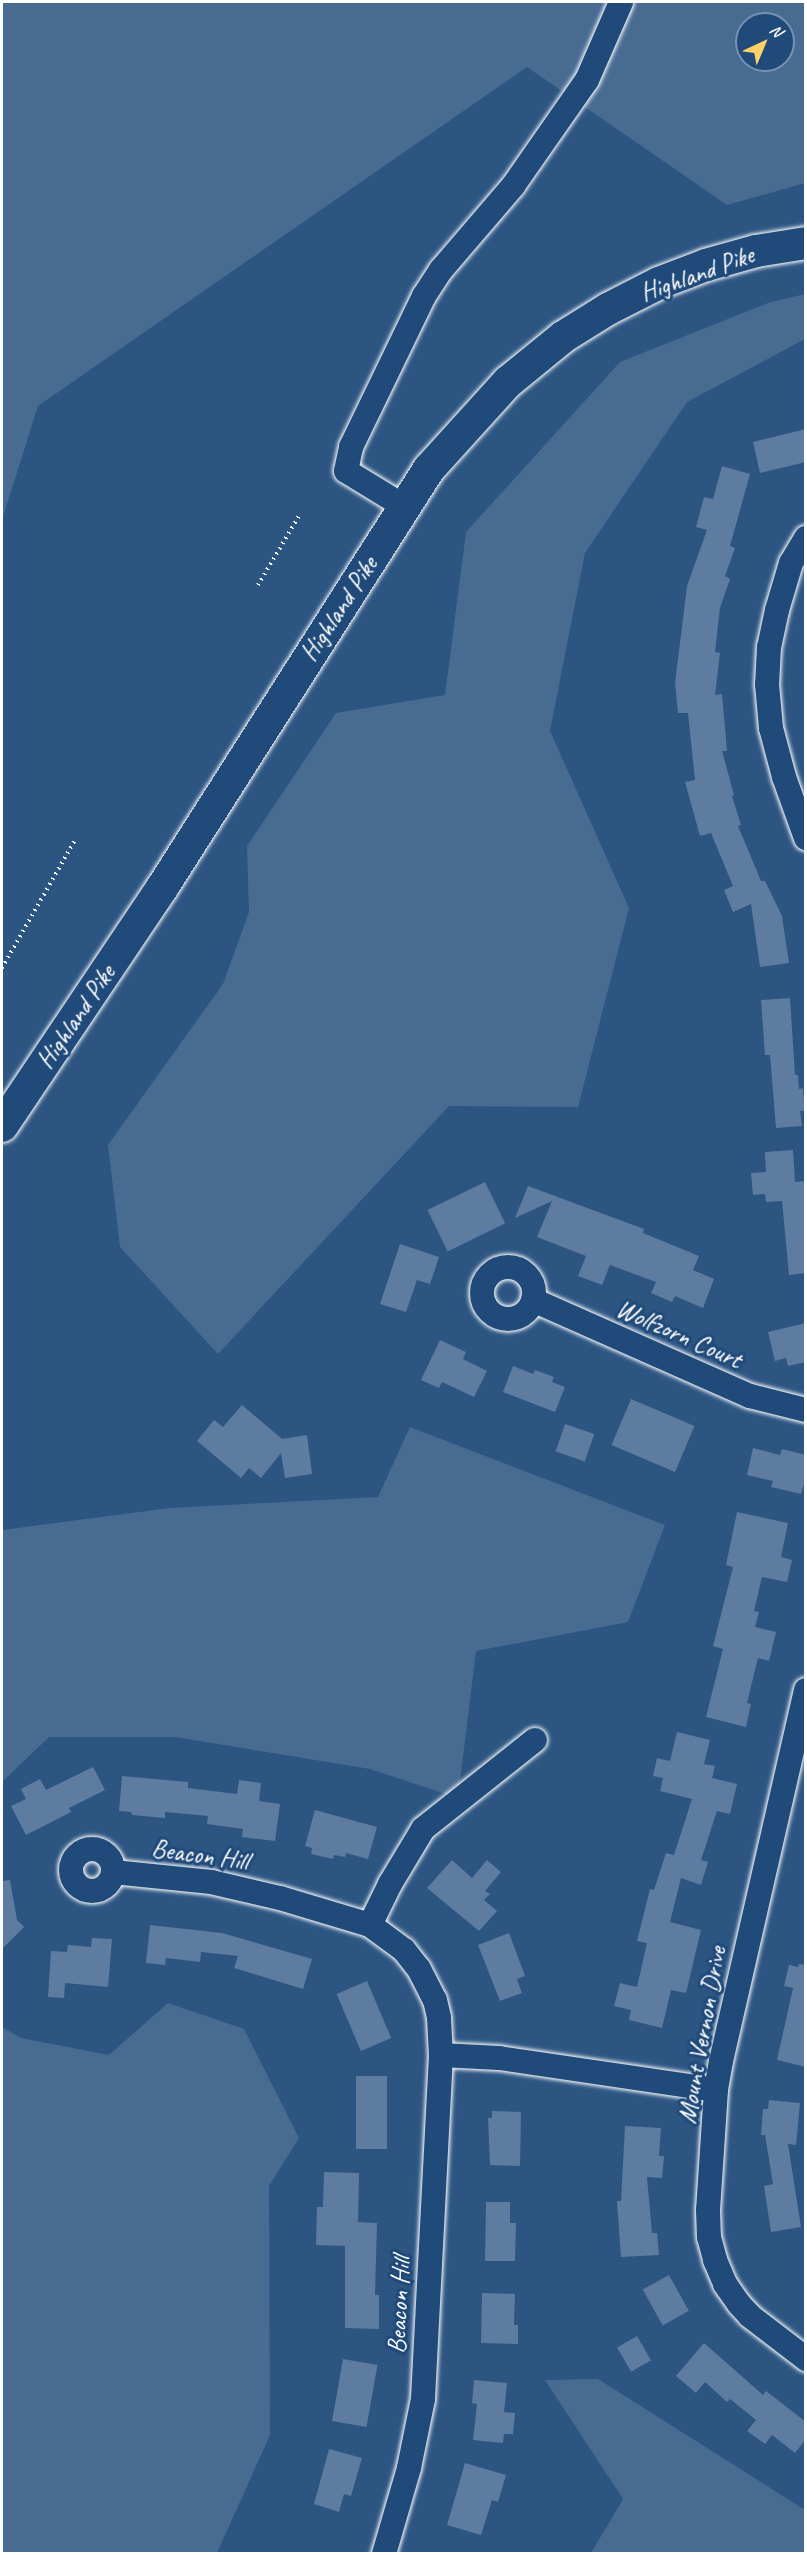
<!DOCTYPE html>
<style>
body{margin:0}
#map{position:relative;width:807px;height:2555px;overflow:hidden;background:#2c5582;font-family:Caveat,sans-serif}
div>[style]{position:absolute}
.green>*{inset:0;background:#486b92}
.building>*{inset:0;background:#5e7c9f;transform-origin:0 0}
.path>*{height:4px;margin-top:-2px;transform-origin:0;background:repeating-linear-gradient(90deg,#fff 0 1.5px,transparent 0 6px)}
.roads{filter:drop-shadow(0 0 2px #fff) drop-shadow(0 0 2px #fff)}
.minor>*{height:24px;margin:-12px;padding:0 12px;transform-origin:12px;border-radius:12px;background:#1f4a7a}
.minor>.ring{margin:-12px;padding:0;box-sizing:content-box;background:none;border:24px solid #1f4a7a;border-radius:50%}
.major>*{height:32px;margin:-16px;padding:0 16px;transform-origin:16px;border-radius:16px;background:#1f4a7a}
span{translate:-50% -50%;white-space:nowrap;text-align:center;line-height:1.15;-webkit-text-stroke:6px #1f4a7a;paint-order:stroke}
.street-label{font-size:26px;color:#fff}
.frame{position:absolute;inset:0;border:3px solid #fff;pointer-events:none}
.north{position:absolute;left:735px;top:12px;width:60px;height:60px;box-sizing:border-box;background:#1f4a7a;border:2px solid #7992af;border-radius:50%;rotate:44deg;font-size:16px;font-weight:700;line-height:24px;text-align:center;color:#fff}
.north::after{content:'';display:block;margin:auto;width:21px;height:27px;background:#ffd166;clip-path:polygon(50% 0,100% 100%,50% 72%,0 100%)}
</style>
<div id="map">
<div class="green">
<i style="clip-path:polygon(evenodd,2px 2px,805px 2px,805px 183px,727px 205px,527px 67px,38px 406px,2px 520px,2px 2px,747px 24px,783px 24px,783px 60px,747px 60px,747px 24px)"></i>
<i style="clip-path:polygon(805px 294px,805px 339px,687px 402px,585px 553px,550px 731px,629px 908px,578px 1107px,449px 1106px,218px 1354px,120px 1247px,108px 1145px,223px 984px,249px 912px,247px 846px,336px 713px,445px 695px,466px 532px,620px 362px,768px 303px)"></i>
<i style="clip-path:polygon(410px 1427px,665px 1525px,628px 1622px,476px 1651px,458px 1798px,370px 1769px,175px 1737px,49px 1737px,2px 1782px,2px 1530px,170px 1508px,378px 1497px)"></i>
<i style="clip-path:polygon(168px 2003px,244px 2029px,299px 2138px,269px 2186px,270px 2435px,217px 2553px,2px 2553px,2px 2027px,21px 2038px,109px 2055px)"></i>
<i style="clip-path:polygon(598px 2379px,805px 2510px,805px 2553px,591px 2553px,623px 2499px,545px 2380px)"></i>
</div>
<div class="building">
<i style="clip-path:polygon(806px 429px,806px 462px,760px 473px,753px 442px)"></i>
<i style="clip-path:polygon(722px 466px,750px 474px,730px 546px,735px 548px,725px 576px,730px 579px,720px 608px,715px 652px,720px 653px,715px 695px,722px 694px,727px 751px,722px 751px,734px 795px,732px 796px,741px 825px,738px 826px,761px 881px,765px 881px,782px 916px,789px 963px,760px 967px,751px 904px,733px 912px,724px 890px,733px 886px,711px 833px,700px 836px,685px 782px,695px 780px,688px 713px,678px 713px,675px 683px,687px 586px,707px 530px,696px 527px,704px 497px,713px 499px)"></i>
<i style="clip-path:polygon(790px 998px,795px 1075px,798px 1075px,799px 1089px,803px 1088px,805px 1111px,800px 1111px,802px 1126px,776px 1128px,770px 1055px,765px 1055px,761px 1000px)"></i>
<i style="clip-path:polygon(793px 1150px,795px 1182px,806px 1181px,806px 1273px,789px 1275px,782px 1201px,766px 1202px,765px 1194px,753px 1195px,751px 1173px,766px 1172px,765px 1152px)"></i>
<i style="left:485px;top:1182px;width:46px;height:64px;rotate:64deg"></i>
<i style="clip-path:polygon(528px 1186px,644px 1229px,643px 1233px,699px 1256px,693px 1270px,714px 1279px,703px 1308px,675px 1296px,672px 1302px,651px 1293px,656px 1282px,610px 1265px,602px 1285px,578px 1276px,586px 1256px,537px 1237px,552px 1201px,515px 1218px)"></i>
<i style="clip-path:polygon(400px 1244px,439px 1257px,430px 1284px,417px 1280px,406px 1312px,380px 1304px)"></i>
<i style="clip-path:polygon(806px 1323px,806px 1362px,788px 1366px,786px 1358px,775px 1361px,768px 1332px)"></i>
<i style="clip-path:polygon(440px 1340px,466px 1352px,463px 1359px,487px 1371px,474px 1397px,442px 1382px,439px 1388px,421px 1380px)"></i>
<i style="clip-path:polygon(513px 1366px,533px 1374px,535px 1370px,554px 1377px,552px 1382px,565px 1387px,555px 1412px,503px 1392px)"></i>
<i style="left:631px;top:1399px;width:69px;height:50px;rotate:23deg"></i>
<i style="clip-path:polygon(242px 1405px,282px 1439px,307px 1435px,312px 1474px,285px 1478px,281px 1453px,261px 1478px,249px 1468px,241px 1478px,197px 1441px,214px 1420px,223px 1427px)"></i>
<i style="left:565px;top:1424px;width:31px;height:29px;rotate:19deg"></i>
<i style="clip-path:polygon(753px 1448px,780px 1455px,782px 1449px,806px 1455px,806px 1478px,801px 1494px,771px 1487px,773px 1481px,747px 1475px)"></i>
<i style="clip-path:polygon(737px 1512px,788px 1523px,781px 1557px,792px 1560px,787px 1582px,762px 1577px,754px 1611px,759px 1612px,755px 1627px,776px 1632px,769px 1661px,758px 1658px,747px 1703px,751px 1704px,746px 1727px,706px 1717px,723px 1649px,713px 1646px,733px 1567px,726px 1565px)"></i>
<i style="clip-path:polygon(677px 1732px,710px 1740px,704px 1764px,715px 1766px,712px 1778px,737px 1784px,730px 1814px,717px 1811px,701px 1860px,708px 1862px,701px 1885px,681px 1878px,670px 1922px,701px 1930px,686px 1993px,671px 1990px,662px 2028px,629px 2020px,631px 2010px,614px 2006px,620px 1983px,637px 1987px,647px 1943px,637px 1941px,650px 1889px,654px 1890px,666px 1853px,674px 1855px,692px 1799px,660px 1791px,663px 1778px,653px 1776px,657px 1758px,670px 1761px)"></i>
<i style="clip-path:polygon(93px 1767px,105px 1790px,69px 1808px,71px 1812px,26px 1835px,11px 1806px,26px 1799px,21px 1789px,40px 1779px,46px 1790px)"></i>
<i style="clip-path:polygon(122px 1776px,188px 1782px,188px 1788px,237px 1794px,239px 1780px,261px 1783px,259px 1801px,280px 1804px,275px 1841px,242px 1837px,243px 1829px,207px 1824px,208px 1816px,165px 1812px,165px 1818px,132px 1815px,131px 1812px,119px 1811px)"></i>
<i style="clip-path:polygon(315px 1810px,377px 1827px,368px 1859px,346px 1853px,345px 1857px,334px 1855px,333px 1859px,311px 1854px,312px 1848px,305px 1846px)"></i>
<i style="clip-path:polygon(452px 1860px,472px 1878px,487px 1860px,501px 1872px,485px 1891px,490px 1894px,484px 1900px,497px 1911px,479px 1931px,427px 1888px)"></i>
<i style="clip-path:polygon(10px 1880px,17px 1920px,24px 1927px,2px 1949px,2px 1881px)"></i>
<i style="clip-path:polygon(150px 1925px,222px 1933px,312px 1959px,303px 1989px,234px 1968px,238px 1956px,201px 1952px,200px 1962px,166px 1958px,165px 1965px,146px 1963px)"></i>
<i style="clip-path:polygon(509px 1933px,525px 1976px,517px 1979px,522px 1993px,500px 2001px,478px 1945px)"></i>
<i style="clip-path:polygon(92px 1938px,112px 1939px,108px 1987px,65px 1983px,64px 1998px,48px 1997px,51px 1951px,67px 1952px,68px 1945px,91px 1947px)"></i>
<i style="clip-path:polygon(799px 1964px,806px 1965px,806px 2067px,777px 2060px,793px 1988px,784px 1986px,789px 1965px,798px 1967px)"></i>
<i style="left:367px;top:1981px;width:62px;height:33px;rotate:67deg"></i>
<i style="left:356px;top:2076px;width:31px;height:73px"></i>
<i style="clip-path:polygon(769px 2100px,800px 2103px,796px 2145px,788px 2144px,801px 2227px,771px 2232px,764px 2186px,773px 2184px,765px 2135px,761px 2135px,763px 2109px,768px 2109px)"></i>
<i style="clip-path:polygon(492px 2111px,521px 2112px,520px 2166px,490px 2165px,488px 2118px,492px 2118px)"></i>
<i style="clip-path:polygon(625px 2126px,661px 2128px,659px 2156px,664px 2156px,662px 2178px,647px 2177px,652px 2233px,657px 2233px,659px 2255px,621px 2257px,617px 2201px,621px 2201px)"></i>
<i style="clip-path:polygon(324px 2172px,359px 2173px,358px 2222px,377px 2223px,375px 2295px,379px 2295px,379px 2329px,345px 2328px,345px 2246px,316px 2245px,317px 2207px,323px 2207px)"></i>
<i style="clip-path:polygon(486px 2202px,510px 2202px,510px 2223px,516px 2223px,515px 2261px,485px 2261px)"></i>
<i style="left:669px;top:2275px;width:41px;height:30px;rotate:61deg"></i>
<i style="clip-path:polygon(482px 2293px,515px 2294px,514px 2325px,518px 2325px,518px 2344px,481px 2343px)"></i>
<i style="left:637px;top:2336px;width:28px;height:23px;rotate:60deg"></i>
<i style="clip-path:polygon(704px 2343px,763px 2395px,766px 2391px,806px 2422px,806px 2439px,795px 2453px,772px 2435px,765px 2444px,747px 2431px,756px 2420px,730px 2399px,727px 2402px,705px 2382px,696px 2393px,676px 2376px)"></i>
<i style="left:343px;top:2359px;width:35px;height:63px;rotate:10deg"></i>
<i style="clip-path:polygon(474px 2380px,507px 2383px,504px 2412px,515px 2413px,513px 2434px,504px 2434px,503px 2443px,473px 2440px,477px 2404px,472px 2403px)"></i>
<i style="clip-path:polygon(329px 2449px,362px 2458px,351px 2496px,344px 2494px,339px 2512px,314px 2504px)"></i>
<i style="clip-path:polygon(465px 2463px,506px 2475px,498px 2502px,492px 2500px,481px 2535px,447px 2525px)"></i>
</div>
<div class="path">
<i style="left:258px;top:585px;width:82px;rotate:-59.4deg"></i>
<i style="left:2px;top:968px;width:147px;rotate:-60.3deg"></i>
</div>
<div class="roads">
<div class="minor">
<i style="left:405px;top:507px;width:69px;rotate:-148.6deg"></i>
<i style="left:346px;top:471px;width:25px;rotate:-78deg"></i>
<i style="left:351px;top:447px;width:168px;rotate:-64.2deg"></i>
<i style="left:424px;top:296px;width:31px;rotate:-57deg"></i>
<i style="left:441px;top:270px;width:111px;rotate:-49.4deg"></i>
<i style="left:513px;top:186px;width:129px;rotate:-55.1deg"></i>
<i style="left:587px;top:80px;width:85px;rotate:-66.4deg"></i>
<i style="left:806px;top:538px;width:29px;rotate:121deg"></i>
<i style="left:791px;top:563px;width:49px;rotate:106.6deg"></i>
<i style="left:777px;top:610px;width:38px;rotate:102deg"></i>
<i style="left:769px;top:647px;width:37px;rotate:93deg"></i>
<i style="left:767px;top:684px;width:44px;rotate:84.8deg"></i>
<i style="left:771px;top:728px;width:51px;rotate:75.1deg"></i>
<i style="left:784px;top:777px;width:65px;rotate:70.2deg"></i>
<i class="ring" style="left:482px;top:1267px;width:28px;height:28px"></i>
<i style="left:533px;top:1300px;width:237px;rotate:23.9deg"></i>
<i style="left:750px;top:1396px;width:58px;rotate:14deg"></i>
<i style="left:806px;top:1690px;width:381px;rotate:102.9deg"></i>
<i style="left:721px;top:2061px;width:29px;rotate:100deg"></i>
<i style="left:716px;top:2090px;width:120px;rotate:93.8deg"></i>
<i style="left:708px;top:2210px;width:27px;rotate:88deg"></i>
<i style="left:709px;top:2237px;width:24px;rotate:75deg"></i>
<i style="left:715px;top:2260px;width:26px;rotate:67deg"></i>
<i style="left:725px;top:2284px;width:24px;rotate:55deg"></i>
<i style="left:739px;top:2304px;width:16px;rotate:47deg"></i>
<i style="left:750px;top:2316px;width:71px;rotate:37.5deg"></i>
<i class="ring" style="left:71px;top:1849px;width:18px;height:18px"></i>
<i style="left:113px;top:1872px;width:99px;rotate:5.8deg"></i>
<i style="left:211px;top:1882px;width:71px;rotate:13.1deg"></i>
<i style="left:280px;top:1898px;width:94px;rotate:16.7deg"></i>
<i style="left:370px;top:1925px;width:42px;rotate:36.3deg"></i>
<i style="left:404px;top:1950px;width:24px;rotate:52deg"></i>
<i style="left:419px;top:1969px;width:35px;rotate:63deg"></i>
<i style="left:435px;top:2000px;width:18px;rotate:77deg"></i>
<i style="left:439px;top:2018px;width:37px;rotate:87deg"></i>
<i style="left:441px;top:2055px;width:344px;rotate:93deg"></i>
<i style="left:423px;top:2399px;width:70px;rotate:101.5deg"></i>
<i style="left:409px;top:2468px;width:90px;rotate:106.2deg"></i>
<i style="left:370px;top:1925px;width:46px;rotate:-64deg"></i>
<i style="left:390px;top:1884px;width:64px;rotate:-59deg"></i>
<i style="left:423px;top:1829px;width:143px;rotate:-38.5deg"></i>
<i style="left:441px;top:2055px;width:58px;rotate:3deg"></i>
<i style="left:499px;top:2058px;width:219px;rotate:8.4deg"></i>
</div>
<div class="major">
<i style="left:2px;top:1126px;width:287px;rotate:-56.1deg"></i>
<i style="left:162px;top:888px;width:497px;rotate:-57.5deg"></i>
<i style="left:429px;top:469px;width:118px;rotate:-47.8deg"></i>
<i style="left:508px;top:382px;width:71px;rotate:-39.3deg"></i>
<i style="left:563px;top:337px;width:53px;rotate:-31.9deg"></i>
<i style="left:608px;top:309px;width:57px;rotate:-27deg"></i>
<i style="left:659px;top:283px;width:50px;rotate:-21deg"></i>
<i style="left:706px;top:265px;width:52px;rotate:-15.6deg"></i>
<i style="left:756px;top:251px;width:51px;rotate:-9.1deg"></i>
</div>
</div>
<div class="street-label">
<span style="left:697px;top:274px;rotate:-20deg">Highland Pike</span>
<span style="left:339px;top:609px;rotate:-57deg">Highland Pike</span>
<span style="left:76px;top:1017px;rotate:-56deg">Highland Pike</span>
<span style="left:679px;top:1334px;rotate:24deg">Wolfzorn Court</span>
<span style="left:200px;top:1855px;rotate:8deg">Beacon Hill</span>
<span style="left:702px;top:2035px;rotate:-80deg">Mount Vernon Drive</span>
<span style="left:399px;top:2305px;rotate:-87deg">Beacon Hill</span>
</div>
<div class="frame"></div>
<div class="north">N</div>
</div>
